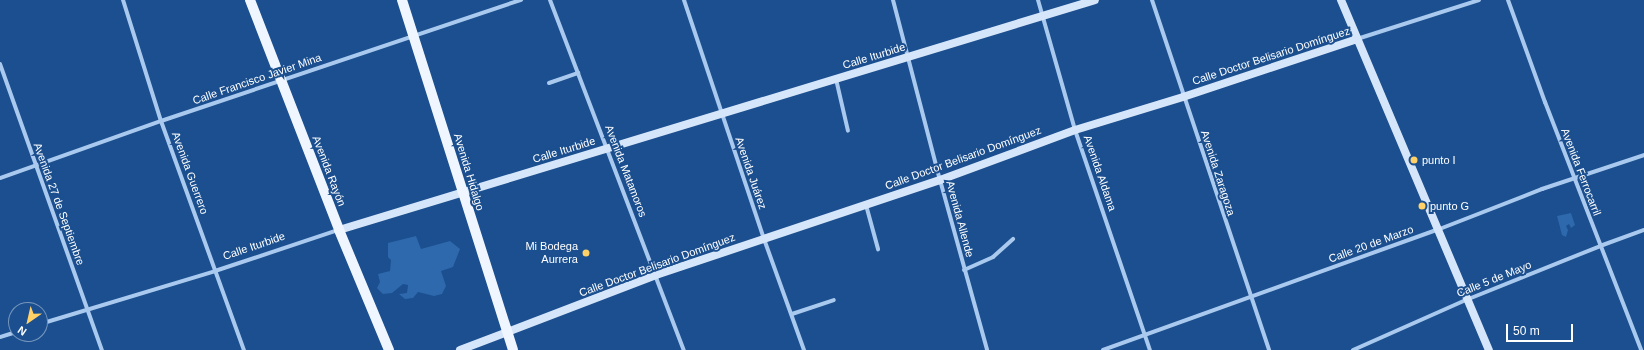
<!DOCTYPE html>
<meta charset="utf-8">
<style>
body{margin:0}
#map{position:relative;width:1644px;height:350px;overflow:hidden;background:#1b4f8f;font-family:Helvetica,sans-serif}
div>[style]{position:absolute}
.green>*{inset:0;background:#2e69ad}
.street>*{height:4px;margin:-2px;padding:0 2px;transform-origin:2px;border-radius:2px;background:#a9c9ee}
.secondary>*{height:8px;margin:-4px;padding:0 4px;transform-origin:4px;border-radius:4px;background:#d6e6fa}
.primary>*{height:10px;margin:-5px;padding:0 5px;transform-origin:5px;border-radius:5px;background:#f0f6ff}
.dots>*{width:11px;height:11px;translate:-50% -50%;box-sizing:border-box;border:2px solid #1b4f8f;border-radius:50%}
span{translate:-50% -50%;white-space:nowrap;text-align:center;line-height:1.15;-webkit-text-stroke:4px #1b4f8f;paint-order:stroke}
.street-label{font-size:11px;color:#fff}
.poi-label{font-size:11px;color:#fff}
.left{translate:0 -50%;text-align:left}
.right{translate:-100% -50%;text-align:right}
.north{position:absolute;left:8px;top:302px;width:40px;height:40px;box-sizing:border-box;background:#1b4f8f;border:1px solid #7695bc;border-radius:50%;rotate:214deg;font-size:11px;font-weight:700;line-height:16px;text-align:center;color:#fff}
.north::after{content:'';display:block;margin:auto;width:14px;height:18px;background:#ffd166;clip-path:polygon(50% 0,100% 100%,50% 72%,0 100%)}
.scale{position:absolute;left:1506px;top:324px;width:67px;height:18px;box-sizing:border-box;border:2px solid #fff;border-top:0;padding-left:5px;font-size:12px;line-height:14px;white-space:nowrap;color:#fff;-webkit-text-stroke:3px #1b4f8f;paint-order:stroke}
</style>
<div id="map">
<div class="green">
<i style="clip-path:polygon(1571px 213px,1575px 225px,1571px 228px,1569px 224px,1566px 226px,1568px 230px,1566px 237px,1562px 235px,1557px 216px)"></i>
<i style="clip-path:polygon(416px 236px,421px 249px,450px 241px,460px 249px,453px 267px,441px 271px,446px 286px,442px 294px,434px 296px,418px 292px,413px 298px,405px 299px,399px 294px,407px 293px,408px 285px,403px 284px,392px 293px,383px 294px,377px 288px,380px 282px,378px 274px,390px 271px,391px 260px,388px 257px,388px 243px)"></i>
</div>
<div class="street">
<i style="left:123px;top:0;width:127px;rotate:72.6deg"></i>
<i style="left:161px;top:121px;width:244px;rotate:70.1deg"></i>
<i style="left:550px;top:0;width:375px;rotate:69.1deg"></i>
<i style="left:684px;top:0;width:252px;rotate:71.5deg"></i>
<i style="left:764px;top:239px;width:118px;rotate:70.2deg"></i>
<i style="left:893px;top:0;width:186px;rotate:75.4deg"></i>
<i style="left:940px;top:180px;width:176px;rotate:74.5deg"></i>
<i style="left:1038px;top:0;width:135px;rotate:74.1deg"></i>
<i style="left:1075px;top:130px;width:232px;rotate:71.2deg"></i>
<i style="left:1152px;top:0;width:369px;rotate:71.5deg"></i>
<i style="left:1508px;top:0;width:109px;rotate:70.1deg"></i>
<i style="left:1545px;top:102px;width:266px;rotate:68.8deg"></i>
<i style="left:1357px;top:39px;width:128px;rotate:-17.7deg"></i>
<i style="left:0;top:64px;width:304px;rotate:70.4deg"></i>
<i style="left:836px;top:79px;width:53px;rotate:77deg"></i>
<i style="left:549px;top:83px;width:31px;rotate:-19deg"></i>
<i style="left:0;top:178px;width:171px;rotate:-19.5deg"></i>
<i style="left:161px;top:121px;width:380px;rotate:-18.6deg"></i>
<i style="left:866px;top:205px;width:46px;rotate:74.7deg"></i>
<i style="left:964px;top:270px;width:32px;rotate:-24deg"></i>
<i style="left:993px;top:257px;width:27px;rotate:-42deg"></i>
<i style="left:792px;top:314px;width:44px;rotate:-18.4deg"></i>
<i style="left:40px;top:324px;width:183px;rotate:-16.8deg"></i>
<i style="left:215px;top:271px;width:130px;rotate:-18.4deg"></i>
<i style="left:0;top:337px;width:17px;rotate:-17deg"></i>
<i style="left:1103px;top:350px;width:355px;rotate:-19.8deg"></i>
<i style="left:1437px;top:230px;width:113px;rotate:-21.3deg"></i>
<i style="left:1542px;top:189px;width:108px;rotate:-18.4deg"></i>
<i style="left:1353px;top:350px;width:124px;rotate:-23.9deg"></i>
<i style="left:1466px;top:300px;width:144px;rotate:-21.9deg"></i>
<i style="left:1600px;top:246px;width:47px;rotate:-20deg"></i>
</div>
<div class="secondary">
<i style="left:1341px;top:0;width:380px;rotate:67.1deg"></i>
<i style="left:339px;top:230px;width:790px;rotate:-16.92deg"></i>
<i style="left:460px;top:350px;width:210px;rotate:-20.9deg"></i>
<i style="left:656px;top:275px;width:299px;rotate:-18.5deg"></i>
<i style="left:940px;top:180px;width:144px;rotate:-20.3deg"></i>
<i style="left:1075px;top:130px;width:113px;rotate:-17deg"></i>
<i style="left:1183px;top:97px;width:183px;rotate:-18.4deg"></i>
</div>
<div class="primary">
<i style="left:250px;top:0;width:247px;rotate:68.8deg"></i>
<i style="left:339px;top:230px;width:130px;rotate:67.4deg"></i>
<i style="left:402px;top:0;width:367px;rotate:72.4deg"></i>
</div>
<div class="dots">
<i style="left:1414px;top:160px;background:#ffd166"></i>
<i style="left:1422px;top:206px;background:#ffd166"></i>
<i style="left:586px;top:253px;background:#ffd166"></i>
</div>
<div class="street-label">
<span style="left:874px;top:56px;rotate:-17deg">Calle Iturbide</span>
<span style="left:1271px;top:56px;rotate:-18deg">Calle Doctor Belisario Domínguez</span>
<span style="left:257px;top:79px;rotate:-19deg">Calle Francisco Javier Mina</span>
<span style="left:564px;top:150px;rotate:-17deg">Calle Iturbide</span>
<span style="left:963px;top:158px;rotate:-20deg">Calle Doctor Belisario Domínguez</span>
<span style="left:329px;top:171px;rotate:69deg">Avenida Rayón</span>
<span style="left:626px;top:171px;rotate:69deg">Avenida Matamoros</span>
<span style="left:469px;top:172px;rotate:73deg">Avenida Hidalgo</span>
<span style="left:1581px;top:172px;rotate:69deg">Avenida Ferrocarril</span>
<span style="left:190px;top:173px;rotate:70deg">Avenida Guerrero</span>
<span style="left:751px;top:173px;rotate:71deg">Avenida Juárez</span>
<span style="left:1100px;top:173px;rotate:71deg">Avenida Aldama</span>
<span style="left:1218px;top:173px;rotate:72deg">Avenida Zaragoza</span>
<span style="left:59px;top:204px;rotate:70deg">Avenida 27 de Septiembre</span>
<span style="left:960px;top:219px;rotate:75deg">Avenida Allende</span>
<span style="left:1371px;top:244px;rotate:-20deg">Calle 20 de Marzo</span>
<span style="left:254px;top:246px;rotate:-19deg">Calle Iturbide</span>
<span style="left:657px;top:265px;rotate:-20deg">Calle Doctor Belisario Domínguez</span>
<span style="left:1494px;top:279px;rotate:-22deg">Calle 5 de Mayo</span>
</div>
<div class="poi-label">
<span class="left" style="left:1422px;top:160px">punto I</span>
<span class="left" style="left:1430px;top:206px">punto G</span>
<span class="right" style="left:578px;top:253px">Mi Bodega<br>Aurrera</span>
</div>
<div class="north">N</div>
<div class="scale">50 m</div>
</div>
